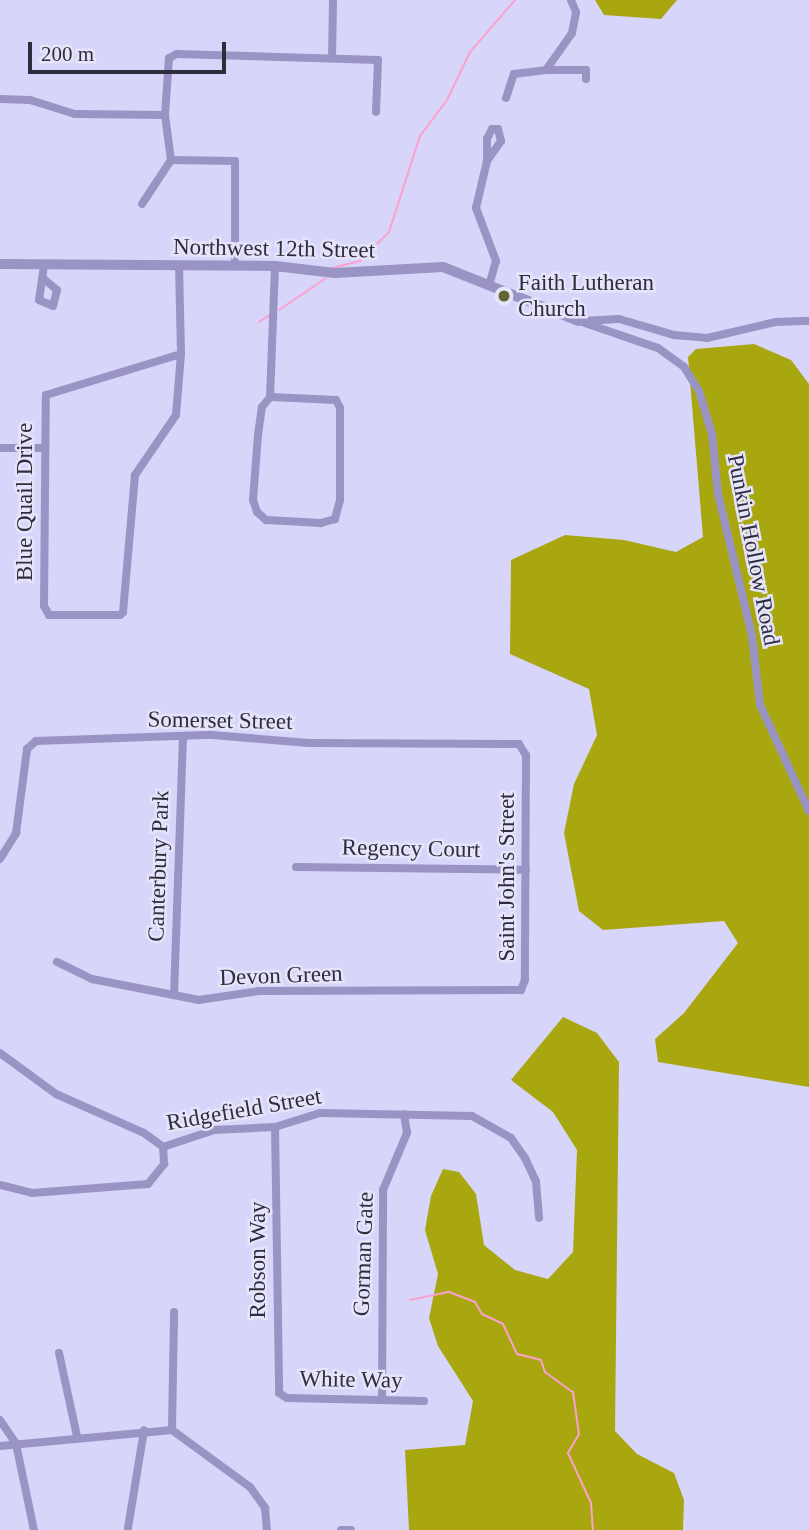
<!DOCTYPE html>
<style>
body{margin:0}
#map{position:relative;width:809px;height:1530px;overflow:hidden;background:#d8d5fa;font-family:"Times New Roman",serif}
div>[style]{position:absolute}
.forest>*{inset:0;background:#a8a710}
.stream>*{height:2px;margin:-1px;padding:0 1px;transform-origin:1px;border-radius:1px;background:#fca1ce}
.minor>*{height:8px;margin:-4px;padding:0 4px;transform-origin:4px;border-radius:4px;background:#9994c3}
.tertiary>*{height:10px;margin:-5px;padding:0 5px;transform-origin:5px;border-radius:5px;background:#9994c3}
.dots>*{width:19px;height:19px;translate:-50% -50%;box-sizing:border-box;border:4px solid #e5e4fb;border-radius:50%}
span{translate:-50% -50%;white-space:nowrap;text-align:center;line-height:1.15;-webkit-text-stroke:5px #e5e4fb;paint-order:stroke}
.street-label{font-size:23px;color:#2f2d3c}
.poi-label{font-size:23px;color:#2f2d3c}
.left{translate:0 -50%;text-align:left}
.scale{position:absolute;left:28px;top:42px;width:198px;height:32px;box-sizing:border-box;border:4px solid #2f2d3c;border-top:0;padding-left:9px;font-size:21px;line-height:24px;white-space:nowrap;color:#2f2d3c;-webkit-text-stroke:5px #e5e4fb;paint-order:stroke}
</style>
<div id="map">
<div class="forest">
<i style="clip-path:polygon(595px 0,677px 0,661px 19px,604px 15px)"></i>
<i style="clip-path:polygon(754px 344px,791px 360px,809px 384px,809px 1087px,658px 1062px,655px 1039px,684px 1013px,738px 943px,724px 921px,603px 930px,579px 911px,564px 833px,574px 784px,597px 735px,589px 689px,510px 654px,511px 560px,565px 535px,624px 540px,676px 552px,703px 537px,688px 357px,696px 349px)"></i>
<i style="clip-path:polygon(563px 1017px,597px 1033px,619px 1062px,615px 1431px,637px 1454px,674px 1473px,684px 1500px,683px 1530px,409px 1530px,405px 1450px,465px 1445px,473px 1401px,438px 1346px,429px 1318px,438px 1274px,425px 1230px,431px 1196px,443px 1169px,459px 1172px,476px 1194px,484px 1245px,515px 1270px,548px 1279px,573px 1252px,577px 1150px,553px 1112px,511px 1080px)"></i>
</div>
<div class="stream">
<i style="left:332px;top:268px;width:29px;rotate:-14deg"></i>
<i style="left:360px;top:261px;width:41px;rotate:-45deg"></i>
<i style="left:389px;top:232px;width:101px;rotate:-72.1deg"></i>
<i style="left:420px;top:136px;width:45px;rotate:-53.1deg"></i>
<i style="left:447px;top:100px;width:53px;rotate:-64.4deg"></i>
<i style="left:470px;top:52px;width:69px;rotate:-49.1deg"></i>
<i style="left:279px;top:310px;width:57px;rotate:-34.2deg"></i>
<i style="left:259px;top:322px;width:11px;rotate:-34deg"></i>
<i style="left:410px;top:1300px;width:40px;rotate:-12deg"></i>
<i style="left:449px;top:1292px;width:28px;rotate:21deg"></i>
<i style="left:475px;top:1302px;width:14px;rotate:60deg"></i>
<i style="left:482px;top:1314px;width:23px;rotate:25deg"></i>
<i style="left:503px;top:1324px;width:33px;rotate:65deg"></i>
<i style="left:517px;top:1354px;width:25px;rotate:14deg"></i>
<i style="left:541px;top:1360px;width:13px;rotate:72deg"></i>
<i style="left:545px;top:1372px;width:34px;rotate:36deg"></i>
<i style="left:573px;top:1392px;width:42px;rotate:81.9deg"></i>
<i style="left:579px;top:1434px;width:22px;rotate:120deg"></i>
<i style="left:568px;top:1453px;width:55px;rotate:65.3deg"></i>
<i style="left:591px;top:1503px;width:27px;rotate:86deg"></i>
</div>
<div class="minor">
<i style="left:332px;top:58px;width:58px;rotate:-89deg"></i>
<i style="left:546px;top:70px;width:40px"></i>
<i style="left:586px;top:70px;width:9px;rotate:90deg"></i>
<i style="left:506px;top:98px;width:25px;rotate:-72deg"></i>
<i style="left:514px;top:74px;width:32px;rotate:-7deg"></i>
<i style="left:546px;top:70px;width:45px;rotate:-54.9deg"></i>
<i style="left:572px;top:33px;width:21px;rotate:-79deg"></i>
<i style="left:576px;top:12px;width:13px;rotate:-113deg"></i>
<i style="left:0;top:99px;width:30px;rotate:2deg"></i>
<i style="left:30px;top:100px;width:47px;rotate:17.3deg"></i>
<i style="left:75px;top:114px;width:90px;rotate:0.6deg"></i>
<i style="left:487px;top:161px;width:24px;rotate:-55deg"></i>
<i style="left:501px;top:141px;width:12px;rotate:-104deg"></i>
<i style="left:498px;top:129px;width:6px;rotate:180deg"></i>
<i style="left:492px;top:129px;width:11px;rotate:117deg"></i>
<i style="left:487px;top:139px;width:22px;rotate:90deg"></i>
<i style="left:487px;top:161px;width:48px;rotate:103.2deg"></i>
<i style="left:476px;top:208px;width:57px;rotate:69.3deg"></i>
<i style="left:496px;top:261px;width:22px;rotate:106deg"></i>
<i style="left:142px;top:204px;width:53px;rotate:-56.6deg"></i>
<i style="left:44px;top:265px;width:35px;rotate:98deg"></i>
<i style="left:39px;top:300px;width:15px;rotate:23deg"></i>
<i style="left:53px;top:306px;width:16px;rotate:-76deg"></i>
<i style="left:57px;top:290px;width:16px;rotate:-140deg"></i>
<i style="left:179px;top:265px;width:89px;rotate:88.7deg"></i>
<i style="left:181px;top:354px;width:61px;rotate:94.7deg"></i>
<i style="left:176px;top:415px;width:73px;rotate:124.3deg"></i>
<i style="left:135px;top:475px;width:138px;rotate:95deg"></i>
<i style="left:123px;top:612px;width:4px;rotate:135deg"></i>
<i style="left:120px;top:615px;width:71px;rotate:180deg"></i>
<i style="left:49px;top:615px;width:10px;rotate:-119deg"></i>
<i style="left:44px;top:606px;width:211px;rotate:-89.5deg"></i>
<i style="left:46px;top:395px;width:141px;rotate:-16.9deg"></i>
<i style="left:235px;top:265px;width:104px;rotate:-90deg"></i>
<i style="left:235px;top:161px;width:64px;rotate:-179.1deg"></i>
<i style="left:171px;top:160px;width:45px;rotate:-97.6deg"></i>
<i style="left:165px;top:115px;width:57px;rotate:-86deg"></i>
<i style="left:169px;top:58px;width:9px;rotate:-27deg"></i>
<i style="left:177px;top:54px;width:201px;rotate:1.7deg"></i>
<i style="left:378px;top:60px;width:52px;rotate:92.2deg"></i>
<i style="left:579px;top:321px;width:83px;rotate:18.9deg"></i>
<i style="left:658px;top:348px;width:32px;rotate:36deg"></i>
<i style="left:684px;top:367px;width:28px;rotate:58deg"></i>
<i style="left:699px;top:391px;width:45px;rotate:73.2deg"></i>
<i style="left:712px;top:434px;width:60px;rotate:84.3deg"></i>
<i style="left:718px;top:494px;width:146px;rotate:76.5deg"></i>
<i style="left:752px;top:636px;width:69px;rotate:83.4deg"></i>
<i style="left:760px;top:705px;width:117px;rotate:65.2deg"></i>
<i style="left:582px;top:321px;width:37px;rotate:-3deg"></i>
<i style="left:619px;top:319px;width:57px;rotate:16.2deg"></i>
<i style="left:674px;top:335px;width:33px;rotate:5deg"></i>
<i style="left:707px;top:338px;width:71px;rotate:-13.1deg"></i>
<i style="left:776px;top:322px;width:33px;rotate:-2deg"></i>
<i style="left:270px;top:397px;width:66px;rotate:2.6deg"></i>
<i style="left:336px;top:400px;width:9px;rotate:63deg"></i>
<i style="left:340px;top:408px;width:92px;rotate:90deg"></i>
<i style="left:340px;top:500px;width:20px;rotate:105deg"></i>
<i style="left:335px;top:519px;width:15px;rotate:164deg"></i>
<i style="left:321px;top:523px;width:55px;rotate:-176.9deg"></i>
<i style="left:266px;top:520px;width:12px;rotate:-138deg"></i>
<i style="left:257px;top:512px;width:13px;rotate:-108deg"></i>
<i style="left:253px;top:500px;width:65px;rotate:-85.6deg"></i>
<i style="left:258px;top:435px;width:28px;rotate:-82deg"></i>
<i style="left:262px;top:407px;width:13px;rotate:-51deg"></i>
<i style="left:270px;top:397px;width:131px;rotate:-87.8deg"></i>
<i style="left:0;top:448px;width:45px"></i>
<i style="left:0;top:859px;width:31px;rotate:-58deg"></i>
<i style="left:16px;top:833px;width:85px;rotate:-82.5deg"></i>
<i style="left:27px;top:749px;width:12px;rotate:-42deg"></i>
<i style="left:36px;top:741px;width:176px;rotate:-2deg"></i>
<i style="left:212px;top:735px;width:97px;rotate:4.7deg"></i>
<i style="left:309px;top:743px;width:203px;rotate:0.3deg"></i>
<i style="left:512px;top:744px;width:7px"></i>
<i style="left:519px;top:744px;width:13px;rotate:58deg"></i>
<i style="left:526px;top:755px;width:225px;rotate:90.3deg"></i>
<i style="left:525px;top:980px;width:11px;rotate:112deg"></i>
<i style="left:521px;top:990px;width:262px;rotate:179.8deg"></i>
<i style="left:259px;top:991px;width:61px;rotate:171.5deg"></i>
<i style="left:199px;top:1000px;width:109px;rotate:-168.9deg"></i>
<i style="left:92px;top:979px;width:39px;rotate:-154deg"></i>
<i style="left:296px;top:867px;width:230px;rotate:0.7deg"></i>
<i style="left:174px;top:995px;width:257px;rotate:-88deg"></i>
<i style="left:0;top:1053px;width:69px;rotate:36.2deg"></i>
<i style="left:56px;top:1094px;width:96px;rotate:23.9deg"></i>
<i style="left:144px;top:1133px;width:24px;rotate:36deg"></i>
<i style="left:275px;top:1127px;width:266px;rotate:89.1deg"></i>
<i style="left:279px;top:1393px;width:9px;rotate:32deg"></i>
<i style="left:287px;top:1398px;width:137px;rotate:1.3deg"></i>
<i style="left:163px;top:1147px;width:54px;rotate:-18.4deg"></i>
<i style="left:214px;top:1130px;width:61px;rotate:-2.8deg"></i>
<i style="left:275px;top:1127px;width:47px;rotate:-17.3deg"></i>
<i style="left:320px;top:1113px;width:152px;rotate:1.1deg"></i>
<i style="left:472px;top:1116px;width:45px;rotate:29.4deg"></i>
<i style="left:511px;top:1138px;width:24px;rotate:55deg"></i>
<i style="left:525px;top:1158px;width:26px;rotate:65deg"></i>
<i style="left:536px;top:1182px;width:36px;rotate:85deg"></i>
<i style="left:0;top:1185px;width:33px;rotate:14deg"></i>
<i style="left:32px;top:1193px;width:116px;rotate:-4.4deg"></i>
<i style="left:148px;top:1184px;width:26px;rotate:-51deg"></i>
<i style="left:164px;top:1164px;width:17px;rotate:-93deg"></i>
<i style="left:59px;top:1353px;width:85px;rotate:77.8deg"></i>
<i style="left:382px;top:1400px;width:210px;rotate:-89.7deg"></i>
<i style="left:383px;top:1190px;width:62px;rotate:-67.2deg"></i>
<i style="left:407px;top:1133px;width:19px;rotate:-99deg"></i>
<i style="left:0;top:1420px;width:29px;rotate:56deg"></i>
<i style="left:16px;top:1444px;width:88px;rotate:78.2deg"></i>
<i style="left:172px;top:1430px;width:118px;rotate:-89deg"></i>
<i style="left:0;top:1446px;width:173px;rotate:-5.3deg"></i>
<i style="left:172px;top:1430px;width:97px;rotate:36.2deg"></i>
<i style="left:250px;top:1487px;width:26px;rotate:54deg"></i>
<i style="left:265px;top:1508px;width:22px;rotate:85deg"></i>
<i style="left:128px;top:1528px;width:99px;rotate:-80.7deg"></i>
<i style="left:341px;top:1530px;width:10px"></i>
</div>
<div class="tertiary">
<i style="left:0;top:264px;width:275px;rotate:0.4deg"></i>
<i style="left:275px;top:266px;width:60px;rotate:6.7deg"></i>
<i style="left:335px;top:273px;width:108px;rotate:-3.2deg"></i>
<i style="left:443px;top:267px;width:146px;rotate:21.7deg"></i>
</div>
<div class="dots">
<i style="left:504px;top:296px;background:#646431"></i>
</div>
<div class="street-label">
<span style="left:274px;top:249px;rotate:1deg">Northwest 12th Street</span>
<span style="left:25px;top:502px;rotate:-90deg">Blue Quail Drive</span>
<span style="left:753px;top:550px;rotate:79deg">Punkin Hollow Road</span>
<span style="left:220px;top:721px;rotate:1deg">Somerset Street</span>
<span style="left:411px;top:849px;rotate:1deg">Regency Court</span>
<span style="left:159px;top:866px;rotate:-88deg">Canterbury Park</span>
<span style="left:507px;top:877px;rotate:-90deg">Saint John's Street</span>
<span style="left:281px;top:976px;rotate:-2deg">Devon Green</span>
<span style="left:244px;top:1110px;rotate:-10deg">Ridgefield Street</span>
<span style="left:364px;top:1254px;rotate:-88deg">Gorman Gate</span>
<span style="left:258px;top:1260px;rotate:-90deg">Robson Way</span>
<span style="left:351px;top:1380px;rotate:1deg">White Way</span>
</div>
<div class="poi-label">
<span class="left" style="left:518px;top:296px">Faith Lutheran<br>Church</span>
</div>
<div class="scale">200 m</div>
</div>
